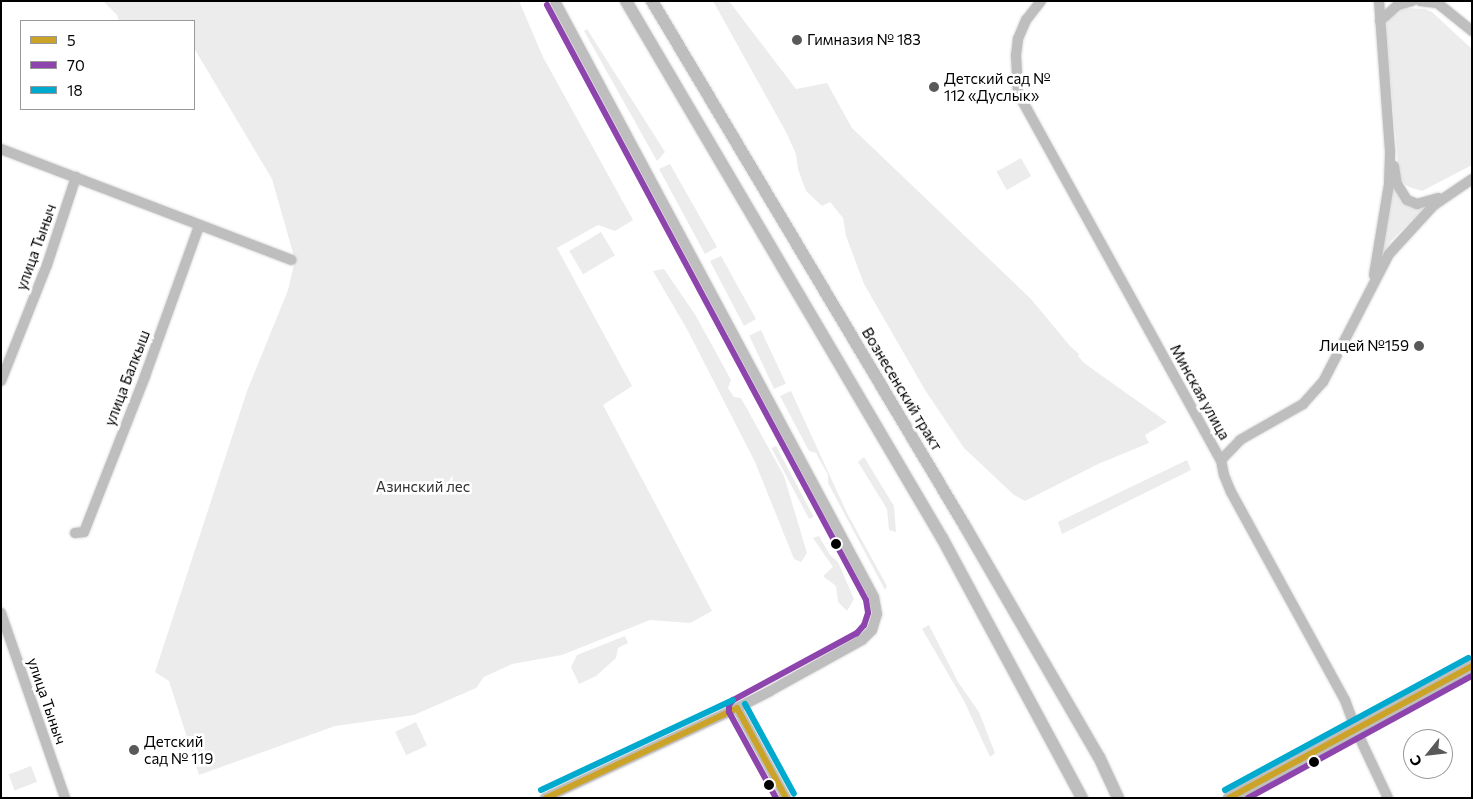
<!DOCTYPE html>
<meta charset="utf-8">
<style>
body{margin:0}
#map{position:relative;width:1473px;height:799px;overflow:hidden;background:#fff;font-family:Commissioner,sans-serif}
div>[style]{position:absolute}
.green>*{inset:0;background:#ececec;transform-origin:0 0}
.roads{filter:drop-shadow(0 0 1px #dbdbdb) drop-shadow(0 0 1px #dbdbdb)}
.minor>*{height:10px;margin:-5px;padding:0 5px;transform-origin:5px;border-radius:5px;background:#bebebe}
.major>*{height:12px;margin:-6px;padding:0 6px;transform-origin:6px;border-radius:6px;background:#bebebe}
.bus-1>*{height:6px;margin:-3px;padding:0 3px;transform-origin:3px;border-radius:3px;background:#cca329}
.bus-2>*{height:6px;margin:-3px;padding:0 3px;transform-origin:3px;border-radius:3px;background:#8e44ad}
.bus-3>*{height:6px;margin:-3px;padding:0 3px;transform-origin:3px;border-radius:3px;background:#00a9ce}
.dots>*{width:14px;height:14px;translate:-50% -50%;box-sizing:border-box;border:2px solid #fff;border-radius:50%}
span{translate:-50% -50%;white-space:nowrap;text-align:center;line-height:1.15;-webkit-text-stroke:5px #fff;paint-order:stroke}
.poi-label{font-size:15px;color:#000}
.left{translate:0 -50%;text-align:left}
.right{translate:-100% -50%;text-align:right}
.street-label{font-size:15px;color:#000}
.park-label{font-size:15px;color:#333}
.frame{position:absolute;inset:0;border:2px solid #000;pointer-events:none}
.legend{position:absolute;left:20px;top:20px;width:175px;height:90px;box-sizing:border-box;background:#fff;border:1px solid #999;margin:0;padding:6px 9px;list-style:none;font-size:15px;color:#000}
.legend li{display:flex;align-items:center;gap:10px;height:25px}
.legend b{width:25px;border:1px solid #999}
.north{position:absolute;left:1403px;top:729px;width:50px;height:50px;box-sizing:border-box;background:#fff;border:1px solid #999;border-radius:50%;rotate:241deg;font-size:14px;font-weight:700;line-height:20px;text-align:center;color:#000}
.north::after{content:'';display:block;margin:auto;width:18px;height:22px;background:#595959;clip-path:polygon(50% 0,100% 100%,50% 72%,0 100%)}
</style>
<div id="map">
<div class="green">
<i style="clip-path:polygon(103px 1px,519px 1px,543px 57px,633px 220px,615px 231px,598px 225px,557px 248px,632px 386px,603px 405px,712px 611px,690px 623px,650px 620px,562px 655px,512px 664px,484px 677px,476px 688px,414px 715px,335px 726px,199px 775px,169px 681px,155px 672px,247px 391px,288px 290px,295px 260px,272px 179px,194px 48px,194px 21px,119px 21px,117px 15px)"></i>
<i style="clip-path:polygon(713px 1px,729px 1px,796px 89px,827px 83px,852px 128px,1031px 299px,1070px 346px,1079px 354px,1078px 356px,1084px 363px,1167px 422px,1145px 435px,1149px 443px,1098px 464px,1025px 501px,1014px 495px,964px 448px,925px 390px,864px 284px,846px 236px,843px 218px,830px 202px,822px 206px,806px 191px,798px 169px,796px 154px,786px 132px)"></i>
<i style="clip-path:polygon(1403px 8px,1425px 9px,1432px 12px,1472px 49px,1472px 165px,1422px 191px,1409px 187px,1402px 182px,1399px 175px,1386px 28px,1388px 20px)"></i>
<i style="clip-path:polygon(587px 29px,665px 152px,657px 161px,584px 31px)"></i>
<i style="left:1021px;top:158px;width:21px;height:28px;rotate:61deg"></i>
<i style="clip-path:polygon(670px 164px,717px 247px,705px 254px,659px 169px)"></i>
<i style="clip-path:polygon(1392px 180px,1408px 206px,1412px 208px,1425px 207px,1391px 241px,1383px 253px)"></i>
<i style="left:601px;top:232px;width:27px;height:37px;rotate:59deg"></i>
<i style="clip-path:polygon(721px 256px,756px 319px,744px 326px,710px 261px)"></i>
<i style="clip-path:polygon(664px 269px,696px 316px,731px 380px,728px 388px,734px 397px,741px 398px,784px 476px,807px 553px,801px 562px,794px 559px,755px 462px,688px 331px,653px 271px)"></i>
<i style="left:761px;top:330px;width:59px;height:13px;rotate:65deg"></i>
<i style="clip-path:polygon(791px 391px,847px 513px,887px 586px,885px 590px,828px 483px,828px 475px,816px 453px,809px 451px,780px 396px)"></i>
<i style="left:776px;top:446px;width:80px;height:5px;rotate:62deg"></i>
<i style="clip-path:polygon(864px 457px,894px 506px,896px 532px,889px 530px,887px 509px,858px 462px)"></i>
<i style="clip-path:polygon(1187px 460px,1191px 470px,1062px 534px,1058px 522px)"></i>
<i style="clip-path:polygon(819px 536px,830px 555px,838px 562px,854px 599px,847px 611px,838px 602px,836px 586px,823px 576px,833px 567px,813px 538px)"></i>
<i style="clip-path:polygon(929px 625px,958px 682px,979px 712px,995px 753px,990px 757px,964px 701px,922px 629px)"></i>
<i style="clip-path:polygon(625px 636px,628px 643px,618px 648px,616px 658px,596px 676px,579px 684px,571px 667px,577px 655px)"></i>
<i style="left:416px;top:722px;width:26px;height:23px;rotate:65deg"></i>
<i style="left:31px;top:766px;width:17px;height:24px;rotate:69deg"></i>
</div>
<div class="roads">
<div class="minor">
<i style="left:1041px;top:1px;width:24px;rotate:128deg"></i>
<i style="left:1026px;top:20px;width:21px;rotate:113deg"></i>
<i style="left:1018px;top:39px;width:16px;rotate:97deg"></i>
<i style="left:1016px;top:55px;width:38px;rotate:87deg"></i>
<i style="left:1018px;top:93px;width:419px;rotate:61.1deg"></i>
<i style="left:1221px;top:460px;width:15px;rotate:79deg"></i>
<i style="left:1224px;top:475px;width:18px;rotate:68deg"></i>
<i style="left:1231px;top:492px;width:237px;rotate:61.3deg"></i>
<i style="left:1345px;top:700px;width:32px;rotate:70deg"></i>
<i style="left:1356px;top:730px;width:75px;rotate:64.8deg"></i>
<i style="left:1420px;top:1px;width:17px;rotate:7deg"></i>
<i style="left:1435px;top:1px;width:48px;rotate:39deg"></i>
<i style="left:1380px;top:21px;width:24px;rotate:-42deg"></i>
<i style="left:1398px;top:5px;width:15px;rotate:-16deg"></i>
<i style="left:1px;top:149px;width:311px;rotate:20.9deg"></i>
<i style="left:1394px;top:166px;width:18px;rotate:81deg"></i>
<i style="left:1397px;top:184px;width:19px;rotate:58deg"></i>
<i style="left:1407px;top:200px;width:11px;rotate:22deg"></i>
<i style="left:1417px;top:204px;width:22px;rotate:-16deg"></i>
<i style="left:1374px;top:275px;width:92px;rotate:-80.6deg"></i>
<i style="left:1389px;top:184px;width:33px;rotate:-88deg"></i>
<i style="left:1390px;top:151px;width:150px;rotate:-94.2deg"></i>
<i style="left:1px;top:381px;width:125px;rotate:-68.4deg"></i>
<i style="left:47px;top:265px;width:93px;rotate:-71.8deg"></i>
<i style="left:1221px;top:460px;width:28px;rotate:-46deg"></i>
<i style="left:1240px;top:440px;width:73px;rotate:-29.7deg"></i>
<i style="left:1303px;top:404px;width:30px;rotate:-48deg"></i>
<i style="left:1323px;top:382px;width:144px;rotate:-62.7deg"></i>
<i style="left:1389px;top:254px;width:67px;rotate:-47.4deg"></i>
<i style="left:1434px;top:205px;width:46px;rotate:-34.4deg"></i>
<i style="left:75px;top:533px;width:9px;rotate:-6deg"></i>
<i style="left:84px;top:532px;width:168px;rotate:-68.6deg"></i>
<i style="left:145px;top:376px;width:159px;rotate:-70.2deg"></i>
<i style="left:1px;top:613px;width:196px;rotate:70.9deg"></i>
<i style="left:737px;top:708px;width:102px;rotate:61.4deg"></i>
<i style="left:545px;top:798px;width:212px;rotate:-25.1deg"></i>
<i style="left:737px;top:708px;width:37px;rotate:-27deg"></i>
<i style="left:770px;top:691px;width:105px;rotate:-29deg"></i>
<i style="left:862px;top:640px;width:14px;rotate:-45deg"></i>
<i style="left:872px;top:630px;width:17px;rotate:-73deg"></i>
<i style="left:877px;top:614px;width:17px;rotate:-100deg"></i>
<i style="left:874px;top:597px;width:676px;rotate:-118.16deg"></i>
</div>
<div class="major">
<i style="left:626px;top:1px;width:623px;rotate:59.53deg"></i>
<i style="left:942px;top:538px;width:295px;rotate:61.7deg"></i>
<i style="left:652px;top:1px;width:613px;rotate:59.21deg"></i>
<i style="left:966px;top:528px;width:265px;rotate:59.9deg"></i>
<i style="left:1099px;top:757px;width:45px;rotate:65.1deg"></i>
<i style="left:1229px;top:798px;width:277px;rotate:-28.5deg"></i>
</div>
</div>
<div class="bus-1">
<i style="left:546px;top:798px;width:211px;rotate:-25.2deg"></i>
<i style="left:737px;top:708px;width:102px;rotate:61.4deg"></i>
<i style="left:1229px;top:798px;width:277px;rotate:-28.5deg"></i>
</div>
<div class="bus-2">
<i style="left:547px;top:5px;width:675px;rotate:61.8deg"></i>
<i style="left:866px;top:600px;width:13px;rotate:81deg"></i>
<i style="left:868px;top:613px;width:13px;rotate:108deg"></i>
<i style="left:864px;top:625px;width:11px;rotate:131deg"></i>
<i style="left:857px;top:633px;width:141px;rotate:151.6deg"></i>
<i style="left:733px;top:700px;width:6px;rotate:129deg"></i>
<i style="left:729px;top:705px;width:7px;rotate:90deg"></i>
<i style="left:729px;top:712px;width:98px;rotate:61.3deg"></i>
<i style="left:1248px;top:798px;width:255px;rotate:-28.6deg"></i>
</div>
<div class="bus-3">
<i style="left:745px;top:704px;width:102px;rotate:61.4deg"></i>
<i style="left:541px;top:790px;width:212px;rotate:-25.1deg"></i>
<i style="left:1225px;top:790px;width:277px;rotate:-28.5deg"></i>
</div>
<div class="dots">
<i style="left:797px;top:40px;background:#595959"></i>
<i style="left:934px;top:87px;background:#595959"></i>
<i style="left:1419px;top:346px;background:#595959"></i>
<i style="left:836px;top:544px;background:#000"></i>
<i style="left:134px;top:750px;background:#595959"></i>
<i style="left:1314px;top:762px;background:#000"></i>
<i style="left:769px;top:785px;background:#000"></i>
</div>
<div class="poi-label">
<span class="left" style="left:807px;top:40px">Гимназия № 183</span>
<span class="left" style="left:944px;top:87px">Детский сад №<br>112 «Дуслык»</span>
<span class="right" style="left:1409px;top:346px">Лицей №159</span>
<span class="left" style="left:144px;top:750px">Детский<br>сад № 119</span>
</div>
<div class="street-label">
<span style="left:36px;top:247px;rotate:-70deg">улица Тыныч</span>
<span style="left:127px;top:378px;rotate:-69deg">улица Балкыш</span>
<span style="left:902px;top:389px;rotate:59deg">Вознесенский тракт</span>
<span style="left:1200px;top:392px;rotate:61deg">Минская улица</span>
<span style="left:47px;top:701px;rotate:71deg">улица Тыныч</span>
</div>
<div class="park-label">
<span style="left:423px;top:487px">Азинский лес</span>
</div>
<div class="frame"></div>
<ul class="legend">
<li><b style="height:6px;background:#cca329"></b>5</li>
<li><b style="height:6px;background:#8e44ad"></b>70</li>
<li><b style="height:6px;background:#00a9ce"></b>18</li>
</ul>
<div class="north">С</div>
</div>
